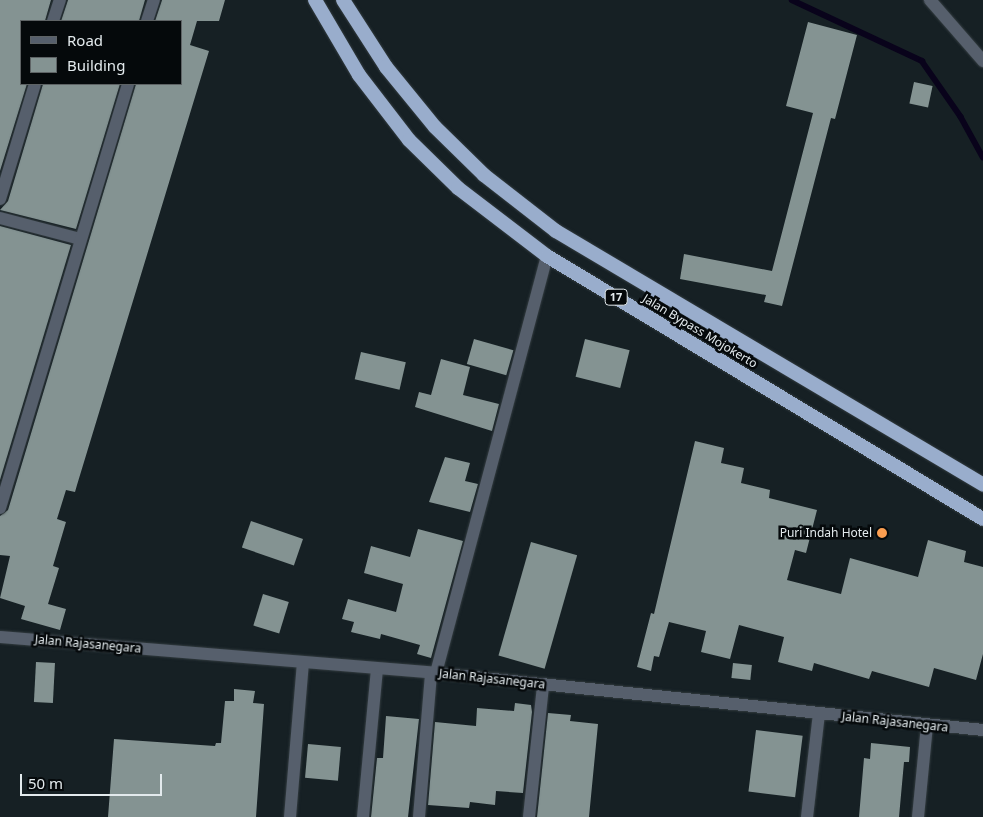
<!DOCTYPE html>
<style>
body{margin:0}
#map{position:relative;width:983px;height:817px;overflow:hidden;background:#162024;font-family:"Noto Sans",sans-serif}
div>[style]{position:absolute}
.stream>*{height:5.5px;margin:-2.75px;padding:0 2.75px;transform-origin:2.75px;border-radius:2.75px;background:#09031b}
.building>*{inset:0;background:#849392;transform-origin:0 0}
.roads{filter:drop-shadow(0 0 1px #333c40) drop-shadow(0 0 1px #333c40)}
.minor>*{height:12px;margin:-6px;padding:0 6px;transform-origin:6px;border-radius:6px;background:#565f6c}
.tertiary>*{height:12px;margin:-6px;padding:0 6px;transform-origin:6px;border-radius:6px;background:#565f6c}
.trunk>*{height:14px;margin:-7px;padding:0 7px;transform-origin:7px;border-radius:7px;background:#99adcc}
.dots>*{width:14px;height:14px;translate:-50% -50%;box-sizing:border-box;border:2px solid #05090b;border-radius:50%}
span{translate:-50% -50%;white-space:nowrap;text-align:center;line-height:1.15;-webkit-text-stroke:5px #05090b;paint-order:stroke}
.shield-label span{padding:1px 4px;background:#05090b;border:1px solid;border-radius:4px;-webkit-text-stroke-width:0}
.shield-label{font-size:11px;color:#e3eaed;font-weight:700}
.street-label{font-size:12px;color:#e3eaed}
.poi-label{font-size:12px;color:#e3eaed}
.right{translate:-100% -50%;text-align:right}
.legend{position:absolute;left:20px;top:20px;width:162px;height:65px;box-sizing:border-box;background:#05090b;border:1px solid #5e6365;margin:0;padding:6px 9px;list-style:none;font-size:15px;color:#e3eaed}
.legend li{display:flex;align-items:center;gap:10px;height:25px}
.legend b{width:25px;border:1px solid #5e6365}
.scale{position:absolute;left:20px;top:774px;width:142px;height:22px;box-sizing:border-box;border:2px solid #e3eaed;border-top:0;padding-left:6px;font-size:15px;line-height:18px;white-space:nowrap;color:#e3eaed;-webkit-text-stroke:4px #05090b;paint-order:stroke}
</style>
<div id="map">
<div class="stream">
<i style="left:792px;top:0;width:144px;rotate:25.1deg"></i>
<i style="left:922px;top:61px;width:68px;rotate:55.1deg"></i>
<i style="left:961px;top:117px;width:46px;rotate:61.2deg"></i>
</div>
<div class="building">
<i style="clip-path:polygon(0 0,51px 0,45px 21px,21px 21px,21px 84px,27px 84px,0 171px)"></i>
<i style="clip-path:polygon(68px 0,145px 0,139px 21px,61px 21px)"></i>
<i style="clip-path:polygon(162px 0,225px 0,219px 21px,197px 21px,190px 45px,209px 51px,77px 485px,75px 492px,66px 490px,57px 519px,66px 522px,53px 566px,59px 568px,48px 604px,66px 609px,60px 630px,21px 619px,25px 606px,0 598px,10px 556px,0 555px,0 516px,8px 510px,136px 84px,181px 84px,181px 21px,155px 21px)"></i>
<i style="clip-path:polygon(808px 22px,857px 35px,835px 119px,831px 118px,782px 306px,764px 302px,766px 295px,680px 279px,684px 254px,772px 271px,813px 113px,786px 106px)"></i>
<i style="left:914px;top:82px;width:19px;height:22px;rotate:12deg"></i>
<i style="clip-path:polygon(43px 84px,120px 84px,76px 229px,0 210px,8px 201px)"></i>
<i style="clip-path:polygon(0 226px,71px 245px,0 480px)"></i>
<i style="left:474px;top:339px;width:41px;height:26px;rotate:16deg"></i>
<i style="left:585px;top:339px;width:46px;height:39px;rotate:14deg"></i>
<i style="left:361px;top:352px;width:46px;height:28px;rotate:13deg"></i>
<i style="clip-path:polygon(441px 359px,470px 367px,463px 395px,499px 404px,492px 431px,415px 407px,419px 392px,431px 395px)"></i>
<i style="clip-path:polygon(695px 441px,724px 448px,721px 463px,744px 468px,741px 483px,770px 490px,769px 498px,817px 510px,806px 553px,795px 550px,787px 580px,841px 594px,850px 558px,918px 577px,928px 540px,966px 551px,964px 562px,983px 567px,983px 654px,976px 680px,934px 668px,929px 687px,872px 671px,869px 679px,814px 663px,812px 671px,778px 662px,784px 637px,739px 625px,730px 659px,701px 652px,706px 631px,669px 622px,659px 657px,654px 656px,651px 671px,637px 667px,651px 613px,654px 614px)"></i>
<i style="clip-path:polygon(445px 457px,470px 463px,465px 481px,478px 484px,470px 512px,429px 502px)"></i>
<i style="left:251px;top:521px;width:55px;height:28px;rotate:19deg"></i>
<i style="clip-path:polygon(418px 529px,463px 541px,431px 658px,417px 654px,420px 645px,381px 634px,380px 639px,351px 632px,354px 622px,342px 619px,348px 599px,396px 612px,403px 584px,364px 573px,371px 546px,410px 557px)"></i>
<i style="left:531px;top:542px;width:48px;height:118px;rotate:16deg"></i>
<i style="left:263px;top:594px;width:27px;height:33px;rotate:17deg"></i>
<i style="left:36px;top:662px;width:19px;height:40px;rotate:3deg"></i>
<i style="left:733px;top:663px;width:19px;height:15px;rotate:6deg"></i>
<i style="clip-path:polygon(234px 689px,255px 691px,253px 703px,264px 704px,256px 817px,108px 817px,114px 739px,215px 746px,216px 743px,221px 743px,225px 701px,234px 701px)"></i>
<i style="clip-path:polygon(515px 703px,531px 705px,532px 712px,523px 793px,496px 791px,495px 805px,470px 802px,469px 808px,428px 805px,435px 722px,476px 726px,477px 708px,514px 711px)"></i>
<i style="clip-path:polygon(548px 713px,571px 715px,570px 721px,598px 724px,589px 817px,537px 817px)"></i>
<i style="clip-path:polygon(386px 716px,419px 719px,408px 817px,371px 817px,377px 758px,383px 758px)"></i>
<i style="left:756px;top:730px;width:47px;height:62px;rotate:7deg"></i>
<i style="clip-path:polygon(871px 743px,910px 747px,909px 762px,904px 762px,899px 817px,859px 817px,864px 758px,870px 759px)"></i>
<i style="left:308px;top:744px;width:33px;height:34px;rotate:5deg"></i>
</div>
<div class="roads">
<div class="minor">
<i style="left:930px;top:0;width:81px;rotate:49deg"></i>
<i style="left:53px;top:21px;width:22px;rotate:-72deg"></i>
<i style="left:147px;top:21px;width:22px;rotate:-72deg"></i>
<i style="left:0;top:199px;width:120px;rotate:-73.1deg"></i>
<i style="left:0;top:218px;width:83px;rotate:14.7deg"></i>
<i style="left:0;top:508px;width:443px;rotate:-73.2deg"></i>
<i style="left:436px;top:673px;width:432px;rotate:-75.1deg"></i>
<i style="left:290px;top:817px;width:155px;rotate:-85.2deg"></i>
<i style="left:363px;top:817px;width:148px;rotate:-84.6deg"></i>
<i style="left:419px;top:817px;width:144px;rotate:-85.2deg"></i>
<i style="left:529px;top:817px;width:133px;rotate:-83.9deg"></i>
<i style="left:807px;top:817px;width:104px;rotate:-83.4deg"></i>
<i style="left:918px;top:817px;width:91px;rotate:-84.4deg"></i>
</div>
<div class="tertiary">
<i style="left:0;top:637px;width:437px;rotate:4.7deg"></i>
<i style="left:436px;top:673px;width:550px;rotate:5.95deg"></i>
</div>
<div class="trunk">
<i style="left:315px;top:0;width:87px;rotate:59.6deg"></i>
<i style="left:359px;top:75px;width:82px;rotate:52.4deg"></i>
<i style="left:409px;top:140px;width:69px;rotate:44.4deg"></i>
<i style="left:458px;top:188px;width:112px;rotate:37.4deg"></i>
<i style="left:547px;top:256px;width:509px;rotate:31.1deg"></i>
<i style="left:343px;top:0;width:80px;rotate:57.3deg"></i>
<i style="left:386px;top:67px;width:77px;rotate:50.8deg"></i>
<i style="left:435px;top:127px;width:69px;rotate:44.4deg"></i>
<i style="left:484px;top:175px;width:91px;rotate:37.9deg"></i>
<i style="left:556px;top:231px;width:497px;rotate:30.7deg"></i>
</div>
</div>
<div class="dots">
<i style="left:882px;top:533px;background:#fb9e50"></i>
</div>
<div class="shield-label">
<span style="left:616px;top:297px">17</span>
</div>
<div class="street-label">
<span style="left:700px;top:331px;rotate:31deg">Jalan Bypass Mojokerto</span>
<span style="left:88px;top:644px;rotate:5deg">Jalan Rajasanegara</span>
<span style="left:492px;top:679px;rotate:6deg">Jalan Rajasanegara</span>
<span style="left:895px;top:722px;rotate:6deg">Jalan Rajasanegara</span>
</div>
<div class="poi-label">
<span class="right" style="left:872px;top:533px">Puri Indah Hotel</span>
</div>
<ul class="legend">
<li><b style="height:6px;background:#565f6c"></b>Road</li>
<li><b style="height:14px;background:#849392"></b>Building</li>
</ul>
<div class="scale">50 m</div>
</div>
